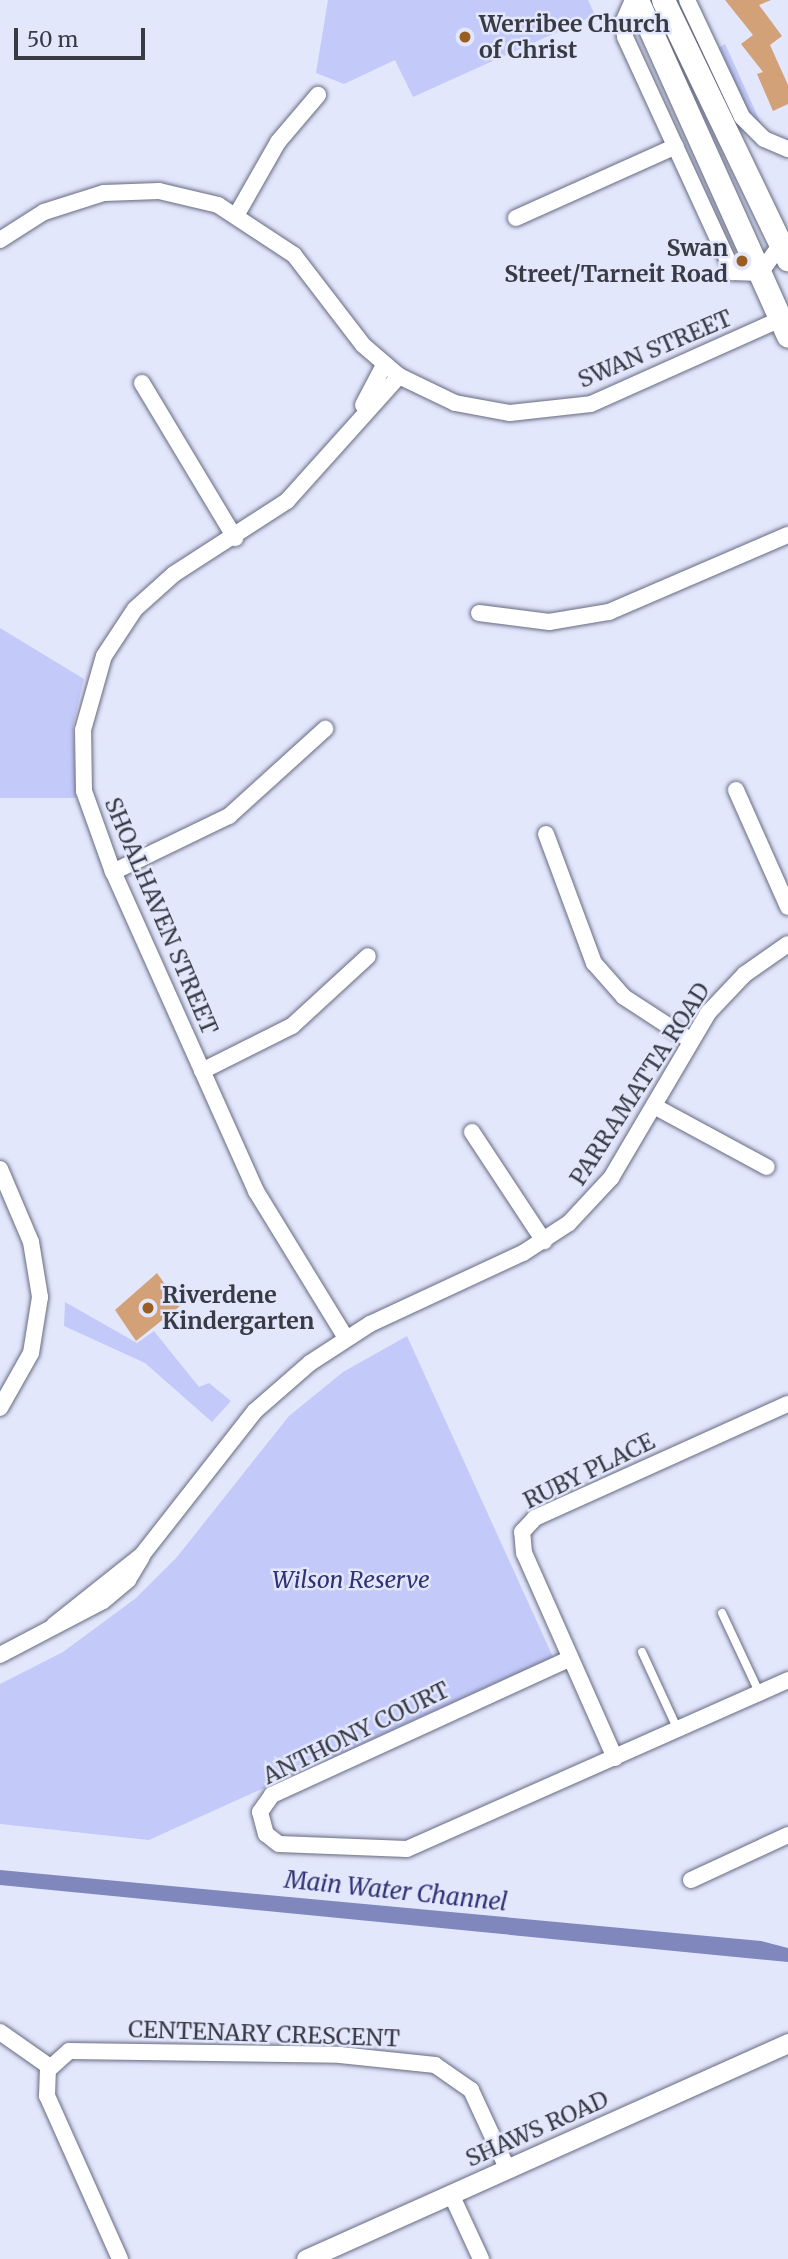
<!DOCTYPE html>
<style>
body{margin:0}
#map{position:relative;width:788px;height:2259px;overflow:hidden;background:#e3e7fc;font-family:Merriweather,serif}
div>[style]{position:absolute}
.green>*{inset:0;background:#c3caf9}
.water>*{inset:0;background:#7f87bc}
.building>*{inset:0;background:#d2a177}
.roads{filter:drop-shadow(0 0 2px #676b81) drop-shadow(0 0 2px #676b81)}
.service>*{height:8px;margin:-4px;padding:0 4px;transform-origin:4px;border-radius:4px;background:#fff}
.minor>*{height:16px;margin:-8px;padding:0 8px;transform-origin:8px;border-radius:8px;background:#fff}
.tertiary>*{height:19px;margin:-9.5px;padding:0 9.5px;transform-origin:9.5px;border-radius:9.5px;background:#fff}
.secondary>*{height:23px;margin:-11.5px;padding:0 11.5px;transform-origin:11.5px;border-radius:11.5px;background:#fff}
.dots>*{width:19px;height:19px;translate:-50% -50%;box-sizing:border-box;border:4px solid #e3e7fc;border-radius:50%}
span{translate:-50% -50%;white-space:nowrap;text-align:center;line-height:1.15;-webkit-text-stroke:5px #e3e7fc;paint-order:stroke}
.poi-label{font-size:23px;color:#383a44;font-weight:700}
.left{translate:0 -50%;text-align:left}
.right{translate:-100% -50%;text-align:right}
.street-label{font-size:23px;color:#383a44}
.park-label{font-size:23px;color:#303274;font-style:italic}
.water-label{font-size:24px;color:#313476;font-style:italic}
.scale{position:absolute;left:14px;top:28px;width:131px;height:32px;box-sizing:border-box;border:4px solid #383a44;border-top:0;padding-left:9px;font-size:21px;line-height:24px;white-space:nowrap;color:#383a44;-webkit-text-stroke:5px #e3e7fc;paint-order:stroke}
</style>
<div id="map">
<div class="green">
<i style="clip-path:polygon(328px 0,588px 0,595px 15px,413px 97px,395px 60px,344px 84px,316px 73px)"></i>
<i style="clip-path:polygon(725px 44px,736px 68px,762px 126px,745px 109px,717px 49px)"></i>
<i style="clip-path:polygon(0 628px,84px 679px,73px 725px,76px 798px,0 798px)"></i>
<i style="clip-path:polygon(65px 1302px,137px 1343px,154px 1331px,199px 1387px,209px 1383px,231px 1401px,212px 1422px,145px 1363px,64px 1326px)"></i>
<i style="clip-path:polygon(407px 1336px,553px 1657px,149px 1840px,0 1824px,0 1684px,63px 1652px,136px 1598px,177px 1557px,289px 1416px,343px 1372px)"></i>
</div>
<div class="water">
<i style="clip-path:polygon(0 1870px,761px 1941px,788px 1948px,788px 1962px,0 1885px)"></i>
</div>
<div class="building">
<i style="clip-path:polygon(725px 0,771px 0,759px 5px,782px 36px,770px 45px,788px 85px,788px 104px,773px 111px,757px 74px,763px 72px,741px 44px,753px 35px)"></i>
<i style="clip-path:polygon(157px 1273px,180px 1306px,136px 1341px,115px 1310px)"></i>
</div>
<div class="roads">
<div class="service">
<i style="left:722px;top:1613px;width:87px;rotate:64.9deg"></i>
<i style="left:642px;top:1652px;width:86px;rotate:65.2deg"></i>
</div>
<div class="minor">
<i style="left:633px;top:0;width:24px;rotate:114deg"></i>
<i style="left:623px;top:22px;width:15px;rotate:82deg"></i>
<i style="left:625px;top:37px;width:259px;rotate:65.3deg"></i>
<i style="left:733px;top:272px;width:27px;rotate:2deg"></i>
<i style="left:760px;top:273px;width:36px;rotate:-54deg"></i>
<i style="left:687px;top:0;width:129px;rotate:64.8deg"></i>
<i style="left:742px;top:117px;width:31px;rotate:45deg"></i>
<i style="left:764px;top:139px;width:26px;rotate:23deg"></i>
<i style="left:237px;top:214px;width:83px;rotate:-60.3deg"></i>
<i style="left:278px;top:142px;width:62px;rotate:-49.6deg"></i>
<i style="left:516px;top:218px;width:175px;rotate:-24.2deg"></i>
<i style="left:0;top:240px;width:52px;rotate:-32.5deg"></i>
<i style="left:44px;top:212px;width:63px;rotate:-17.6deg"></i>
<i style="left:104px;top:193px;width:55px;rotate:-2.1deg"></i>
<i style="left:159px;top:191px;width:61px;rotate:13.3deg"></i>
<i style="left:218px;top:205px;width:91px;rotate:33.3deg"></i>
<i style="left:294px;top:255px;width:113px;rotate:52.5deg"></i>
<i style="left:363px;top:345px;width:48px;rotate:40.7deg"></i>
<i style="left:399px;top:376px;width:62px;rotate:25.7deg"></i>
<i style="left:455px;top:403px;width:56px;rotate:10.3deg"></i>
<i style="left:510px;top:413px;width:81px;rotate:-6.3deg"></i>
<i style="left:591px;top:404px;width:216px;rotate:-24.1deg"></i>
<i style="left:142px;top:383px;width:181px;rotate:59deg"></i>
<i style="left:363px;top:405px;width:45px;rotate:-62.3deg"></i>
<i style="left:479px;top:613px;width:71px;rotate:7.3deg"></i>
<i style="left:549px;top:622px;width:61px;rotate:-9.5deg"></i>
<i style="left:609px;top:612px;width:195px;rotate:-23.3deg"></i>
<i style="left:736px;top:790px;width:128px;rotate:66deg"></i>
<i style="left:546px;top:834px;width:138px;rotate:69.6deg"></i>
<i style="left:594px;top:963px;width:45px;rotate:48.6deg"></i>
<i style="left:624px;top:997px;width:79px;rotate:33.1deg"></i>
<i style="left:113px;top:872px;width:129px;rotate:-25.8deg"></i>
<i style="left:229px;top:816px;width:130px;rotate:-42.2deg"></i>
<i style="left:202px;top:1071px;width:101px;rotate:-26.6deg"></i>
<i style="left:292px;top:1026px;width:103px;rotate:-42.6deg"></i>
<i style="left:654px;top:1106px;width:128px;rotate:28.4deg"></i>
<i style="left:472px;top:1132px;width:131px;rotate:56.6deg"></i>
<i style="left:0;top:1169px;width:79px;rotate:67deg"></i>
<i style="left:31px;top:1242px;width:56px;rotate:80.7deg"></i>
<i style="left:40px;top:1297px;width:57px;rotate:99.1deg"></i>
<i style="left:31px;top:1353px;width:63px;rotate:119.4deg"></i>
<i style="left:346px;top:1338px;width:172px;rotate:-121.5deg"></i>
<i style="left:256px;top:1191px;width:350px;rotate:-114.1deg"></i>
<i style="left:113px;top:872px;width:86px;rotate:-109.7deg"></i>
<i style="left:84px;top:791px;width:61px;rotate:-90.9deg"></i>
<i style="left:83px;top:730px;width:77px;rotate:-74.2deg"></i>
<i style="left:104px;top:656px;width:56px;rotate:-56.6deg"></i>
<i style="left:135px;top:609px;width:52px;rotate:-41.9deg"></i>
<i style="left:174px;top:574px;width:135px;rotate:-32.9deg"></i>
<i style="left:287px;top:501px;width:168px;rotate:-48.1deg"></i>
<i style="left:54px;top:1625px;width:112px;rotate:-38.5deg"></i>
<i style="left:142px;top:1555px;width:183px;rotate:-51.9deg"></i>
<i style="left:255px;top:1411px;width:73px;rotate:-41.1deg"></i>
<i style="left:310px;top:1363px;width:72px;rotate:-33deg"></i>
<i style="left:370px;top:1324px;width:169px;rotate:-24.9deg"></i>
<i style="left:523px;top:1253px;width:55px;rotate:-33.1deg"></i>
<i style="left:569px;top:1223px;width:62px;rotate:-47deg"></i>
<i style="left:611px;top:1178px;width:191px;rotate:-59.5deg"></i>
<i style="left:708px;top:1013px;width:54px;rotate:-46.5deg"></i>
<i style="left:745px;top:974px;width:52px;rotate:-34.9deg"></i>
<i style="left:0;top:1655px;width:116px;rotate:-27.7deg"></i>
<i style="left:103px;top:1601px;width:33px;rotate:-40deg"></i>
<i style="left:128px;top:1580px;width:27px;rotate:-59deg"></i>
<i style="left:569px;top:1659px;width:327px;rotate:155.4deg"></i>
<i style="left:272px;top:1795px;width:21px;rotate:125deg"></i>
<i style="left:260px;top:1812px;width:23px;rotate:75deg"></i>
<i style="left:266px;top:1834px;width:16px;rotate:38deg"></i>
<i style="left:279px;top:1844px;width:128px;rotate:2.2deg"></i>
<i style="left:407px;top:1849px;width:417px;rotate:-23.9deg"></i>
<i style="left:615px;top:1758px;width:224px;rotate:-113.9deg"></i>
<i style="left:524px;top:1553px;width:21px;rotate:-95deg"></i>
<i style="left:522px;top:1532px;width:19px;rotate:-47deg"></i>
<i style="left:535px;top:1518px;width:277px;rotate:-24.3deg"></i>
<i style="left:691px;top:1880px;width:107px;rotate:-24.9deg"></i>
<i style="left:0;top:2032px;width:61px;rotate:35deg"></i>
<i style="left:451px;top:2194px;width:72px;rotate:65.2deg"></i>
<i style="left:120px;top:2259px;width:179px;rotate:-114.1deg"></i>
<i style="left:47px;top:2096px;width:26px;rotate:-88deg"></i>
<i style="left:48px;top:2070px;width:28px;rotate:-42deg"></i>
<i style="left:69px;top:2051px;width:271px;rotate:0.8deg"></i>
<i style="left:340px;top:2055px;width:96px;rotate:6deg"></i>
<i style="left:435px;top:2065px;width:44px;rotate:34.8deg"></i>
<i style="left:471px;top:2090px;width:86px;rotate:65.2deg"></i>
</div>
<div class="tertiary">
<i style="left:306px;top:2259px;width:528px;rotate:-24.14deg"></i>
</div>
<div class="secondary">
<i style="left:637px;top:0;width:368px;rotate:65.8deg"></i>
<i style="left:663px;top:0;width:288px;rotate:64.3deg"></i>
</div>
</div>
<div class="dots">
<i style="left:465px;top:37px;background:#9b5e22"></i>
<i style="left:742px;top:261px;background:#9b5e22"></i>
<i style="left:148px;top:1308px;background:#9b5e22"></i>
</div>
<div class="poi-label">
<span class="left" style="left:479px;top:37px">Werribee Church<br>of Christ</span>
<span class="right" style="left:728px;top:261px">Swan<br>Street/Tarneit Road</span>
<span class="left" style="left:162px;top:1308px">Riverdene<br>Kindergarten</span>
</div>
<div class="street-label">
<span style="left:655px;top:349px;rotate:-23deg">SWAN STREET</span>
<span style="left:161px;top:916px;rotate:67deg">SHOALHAVEN STREET</span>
<span style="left:640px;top:1084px;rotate:-57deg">PARRAMATTA ROAD</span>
<span style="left:589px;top:1471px;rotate:-26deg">RUBY PLACE</span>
<span style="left:356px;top:1733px;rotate:-26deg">ANTHONY COURT</span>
<span style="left:264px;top:2034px;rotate:2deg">CENTENARY CRESCENT</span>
<span style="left:537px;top:2129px;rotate:-24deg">SHAWS ROAD</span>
</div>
<div class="park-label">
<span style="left:351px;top:1580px">Wilson Reserve</span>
</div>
<div class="water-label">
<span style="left:396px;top:1891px;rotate:6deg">Main Water Channel</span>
</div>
<div class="scale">50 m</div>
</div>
